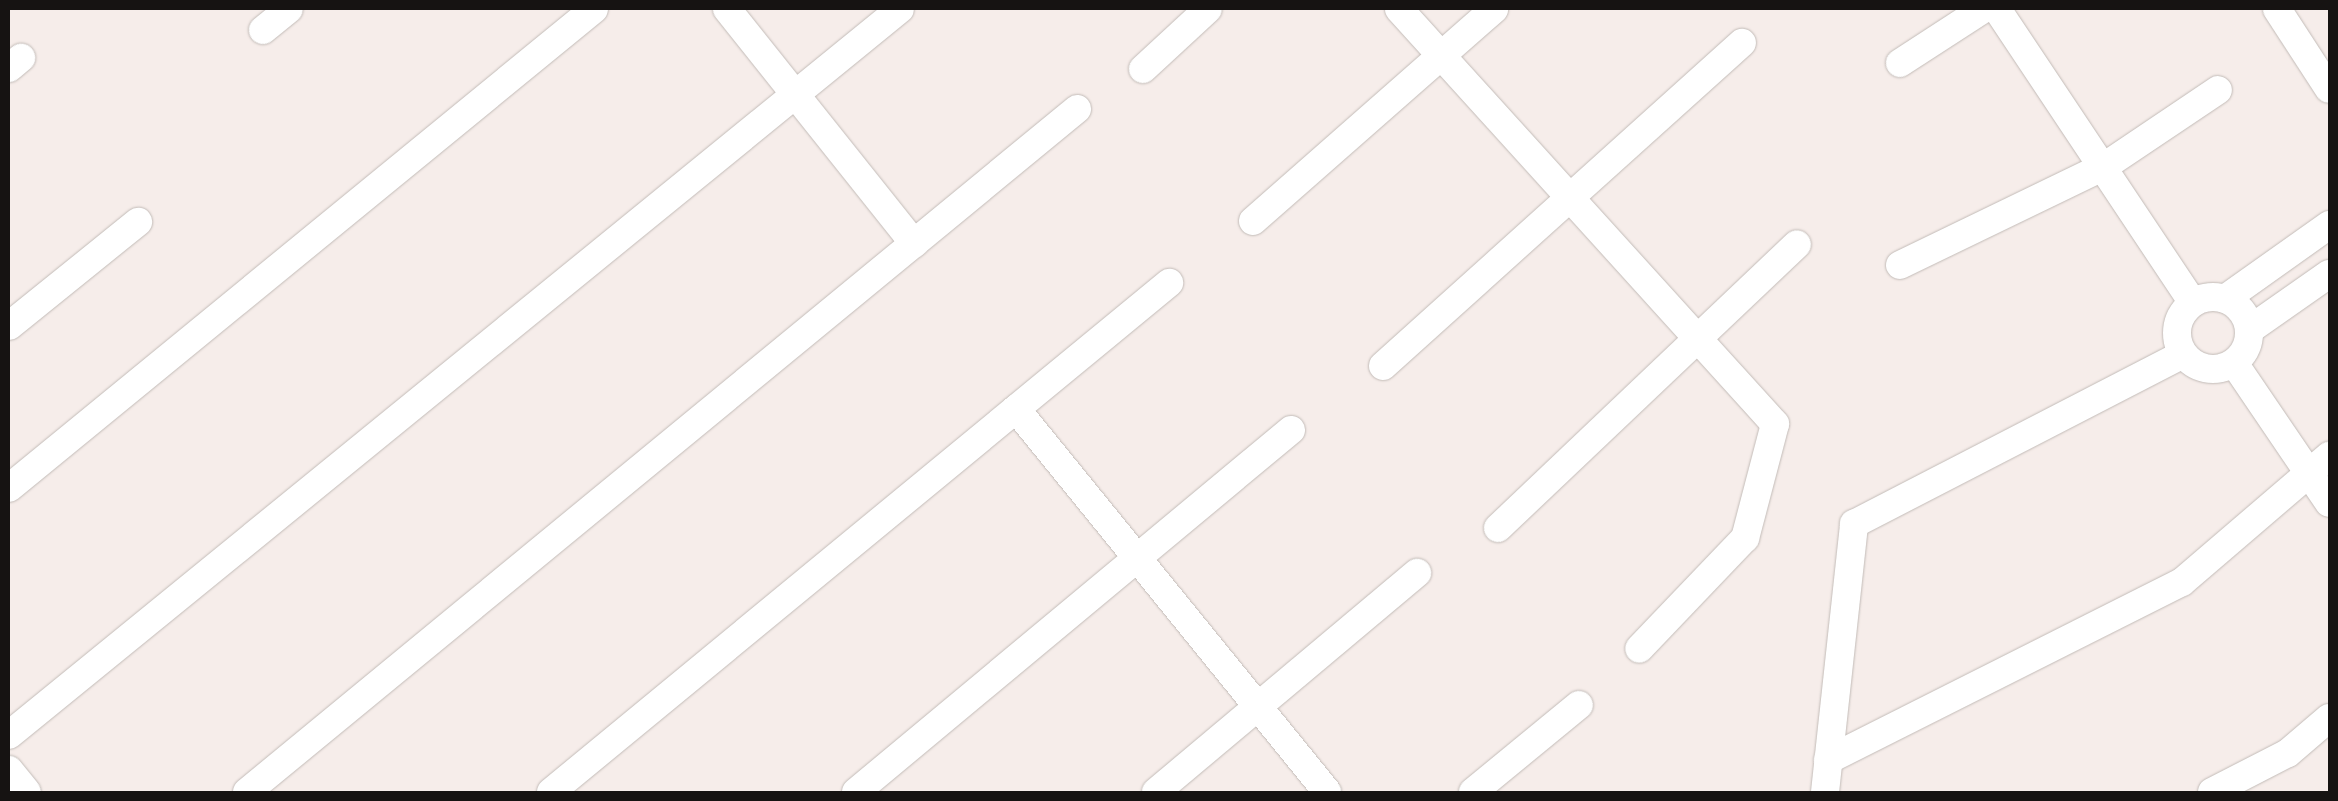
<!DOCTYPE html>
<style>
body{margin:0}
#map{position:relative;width:2338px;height:801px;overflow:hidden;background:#f6edea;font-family:Rubik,sans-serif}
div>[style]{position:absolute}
.roads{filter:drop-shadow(0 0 1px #c2bbb7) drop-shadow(0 0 1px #c2bbb7)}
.minor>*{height:28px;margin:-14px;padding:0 14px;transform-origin:14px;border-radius:14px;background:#fff}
.minor>.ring{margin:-14px;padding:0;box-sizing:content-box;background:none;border:28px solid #fff;border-radius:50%}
span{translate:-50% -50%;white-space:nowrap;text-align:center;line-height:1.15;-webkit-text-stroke:4px #fff;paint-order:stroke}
.frame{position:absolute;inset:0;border:10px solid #161312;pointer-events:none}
</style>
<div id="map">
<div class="roads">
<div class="minor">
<i style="left:727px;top:9px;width:300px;rotate:51.4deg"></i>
<i style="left:1399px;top:9px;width:560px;rotate:47.82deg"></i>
<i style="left:1775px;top:424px;width:118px;rotate:104.7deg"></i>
<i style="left:1745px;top:538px;width:153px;rotate:133.7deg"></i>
<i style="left:1997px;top:9px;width:353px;rotate:56.3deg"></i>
<i style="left:2277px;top:9px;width:95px;rotate:57deg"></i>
<i style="left:263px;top:30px;width:33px;rotate:-39deg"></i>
<i style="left:1900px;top:63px;width:99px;rotate:-33deg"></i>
<i style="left:9px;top:68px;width:16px;rotate:-40deg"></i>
<i style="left:1143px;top:69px;width:88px;rotate:-42.7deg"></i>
<i style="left:1253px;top:221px;width:321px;rotate:-41.3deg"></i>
<i style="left:1900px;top:265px;width:228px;rotate:-25.8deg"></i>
<i style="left:2105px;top:166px;width:136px;rotate:-33.9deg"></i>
<i class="ring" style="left:2177px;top:297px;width:44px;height:44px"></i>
<i style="left:2225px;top:299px;width:128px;rotate:-35.4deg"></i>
<i style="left:9px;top:326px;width:166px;rotate:-38.9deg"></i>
<i style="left:2249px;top:330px;width:98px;rotate:-35deg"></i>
<i style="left:2234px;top:363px;width:169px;rotate:55.8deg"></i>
<i style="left:1383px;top:366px;width:483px;rotate:-42deg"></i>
<i style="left:1016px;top:409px;width:493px;rotate:50.9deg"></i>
<i style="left:9px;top:488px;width:756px;rotate:-39.31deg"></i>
<i style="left:1498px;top:528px;width:412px;rotate:-43.5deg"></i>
<i style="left:9px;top:735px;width:1149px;rotate:-39.17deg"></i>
<i style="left:1828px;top:760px;width:396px;rotate:-26.7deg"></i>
<i style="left:2182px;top:582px;width:194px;rotate:-40.6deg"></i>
<i style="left:9px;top:770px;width:28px;rotate:51deg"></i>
<i style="left:247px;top:792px;width:1075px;rotate:-39.45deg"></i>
<i style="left:551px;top:792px;width:801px;rotate:-39.48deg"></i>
<i style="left:856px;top:792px;width:566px;rotate:-39.77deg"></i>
<i style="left:1156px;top:792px;width:341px;rotate:-40deg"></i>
<i style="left:1473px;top:792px;width:137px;rotate:-39.4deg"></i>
<i style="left:1825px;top:792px;width:270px;rotate:-83.8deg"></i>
<i style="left:1854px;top:524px;width:370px;rotate:-27.3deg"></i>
<i style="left:2212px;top:792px;width:85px;rotate:-27.2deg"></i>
<i style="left:2288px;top:753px;width:54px;rotate:-40.5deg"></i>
</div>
</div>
<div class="frame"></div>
</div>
